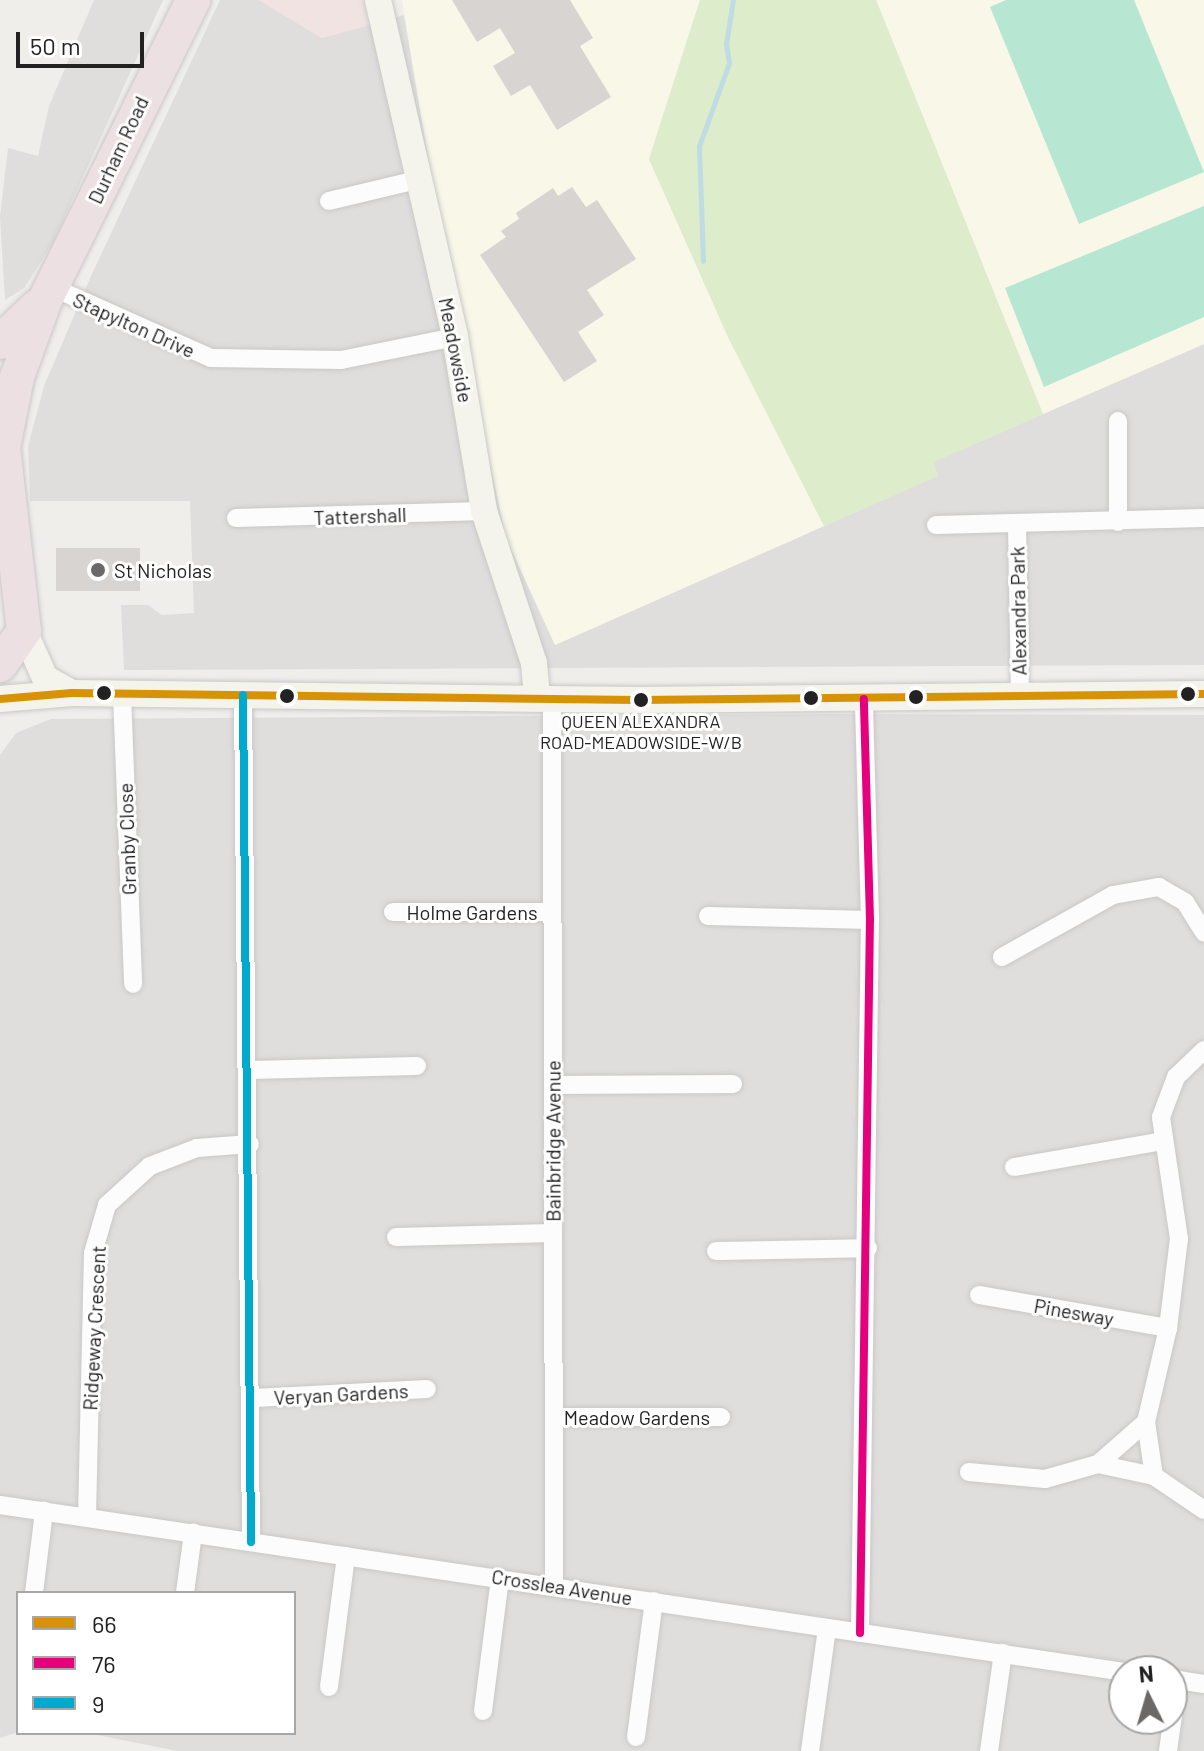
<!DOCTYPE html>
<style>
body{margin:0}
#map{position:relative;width:1204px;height:1751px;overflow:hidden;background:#f0eeeb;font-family:Barlow,sans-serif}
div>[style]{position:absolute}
.residential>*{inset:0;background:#dfdedc}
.commercial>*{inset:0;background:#f1e3e1}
.education>*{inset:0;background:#f8f7e8}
.grass>*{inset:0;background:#ddeccb}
.pitch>*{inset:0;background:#b7e6d2}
.stream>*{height:5px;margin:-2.5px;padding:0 2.5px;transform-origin:2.5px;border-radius:2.5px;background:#bfdbe3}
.building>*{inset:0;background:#d7d4d2;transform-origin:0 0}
.roads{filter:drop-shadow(0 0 2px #c9c8c7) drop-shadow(0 0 2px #c9c8c7)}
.street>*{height:18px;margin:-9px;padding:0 9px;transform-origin:9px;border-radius:9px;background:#fdfcfc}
.secondary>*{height:26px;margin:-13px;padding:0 13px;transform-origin:13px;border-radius:13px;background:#f4f4ed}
.highway>*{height:34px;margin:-17px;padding:0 17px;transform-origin:17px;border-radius:17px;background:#ece0e2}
.bus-1>*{height:8px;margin:-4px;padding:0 4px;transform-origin:4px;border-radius:4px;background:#d79205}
.bus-2>*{height:8px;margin:-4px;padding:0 4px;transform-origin:4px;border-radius:4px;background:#e5007d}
.bus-3>*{height:8px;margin:-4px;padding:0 4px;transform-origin:4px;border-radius:4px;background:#00a9ce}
.dots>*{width:22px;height:22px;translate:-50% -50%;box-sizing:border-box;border:4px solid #fff;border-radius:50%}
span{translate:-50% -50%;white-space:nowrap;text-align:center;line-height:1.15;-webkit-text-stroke:6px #fff;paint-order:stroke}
.bus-label{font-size:18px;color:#222}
.street-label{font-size:20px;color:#222}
.poi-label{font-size:20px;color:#222}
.left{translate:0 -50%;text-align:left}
.legend{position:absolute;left:16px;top:1591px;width:280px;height:144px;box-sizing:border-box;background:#fff;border:2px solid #a7a7a7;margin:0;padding:10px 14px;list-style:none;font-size:24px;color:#222}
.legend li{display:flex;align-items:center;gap:16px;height:40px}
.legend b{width:40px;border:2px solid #a7a7a7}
.north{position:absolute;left:1108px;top:1655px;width:80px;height:80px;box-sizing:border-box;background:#fff;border:2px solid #a7a7a7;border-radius:50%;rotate:355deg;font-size:22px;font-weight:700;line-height:32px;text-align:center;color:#222}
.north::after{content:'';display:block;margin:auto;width:28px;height:36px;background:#6a6968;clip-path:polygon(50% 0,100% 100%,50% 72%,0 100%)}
.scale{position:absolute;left:16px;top:32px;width:128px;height:36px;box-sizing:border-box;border:4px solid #222;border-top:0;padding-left:10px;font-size:24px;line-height:28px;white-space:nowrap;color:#222;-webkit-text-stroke:6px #fff;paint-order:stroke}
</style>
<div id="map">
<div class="residential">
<i style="clip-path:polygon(94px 0,163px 0,53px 243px,24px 288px,5px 300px,0 217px,8px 148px,38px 156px,49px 106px)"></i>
<i style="clip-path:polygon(220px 0,259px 0,322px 38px,404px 15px,437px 211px,506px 538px,555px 645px,937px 476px,933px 462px,1204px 344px,1204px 665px,124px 670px,121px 605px,148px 605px,162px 615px,194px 613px,190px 501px,30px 501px,28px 446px,44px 386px,91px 276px)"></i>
<i style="clip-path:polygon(evenodd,828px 714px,1204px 715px,1204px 1751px,177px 1751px,87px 1733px,294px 1733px,294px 1593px,18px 1593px,18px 1732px,0 1738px,0 755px,16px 733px,51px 719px,828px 714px,1124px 1671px,1172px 1671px,1172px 1719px,1124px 1719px,1124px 1671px)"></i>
</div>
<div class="commercial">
<i style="clip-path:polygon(259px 0,363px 0,369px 25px,322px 38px)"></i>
</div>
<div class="education">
<i style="clip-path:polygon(402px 0,700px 0,649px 159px,728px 337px,824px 526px,555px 645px,506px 538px,437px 211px)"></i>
<i style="clip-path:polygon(876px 0,1204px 0,1204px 344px,1043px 414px)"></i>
</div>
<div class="grass">
<i style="clip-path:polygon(700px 0,876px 0,1043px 414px,934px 462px,938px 476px,824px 526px,728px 337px,649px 159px)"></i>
</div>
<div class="pitch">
<i style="clip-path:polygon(1006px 0,1134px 0,1204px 172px,1079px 224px,990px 7px)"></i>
<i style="clip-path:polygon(1204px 206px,1204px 317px,1044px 387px,1005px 288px)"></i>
</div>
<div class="stream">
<i style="left:703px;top:261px;width:115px;rotate:-92deg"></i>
<i style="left:699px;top:146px;width:88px;rotate:-70.1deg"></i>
<i style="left:729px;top:63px;width:19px;rotate:-99deg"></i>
<i style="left:726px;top:44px;width:45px;rotate:-81deg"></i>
</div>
<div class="building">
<i style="clip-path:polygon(452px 0,570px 0,593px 38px,580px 46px,611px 97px,557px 130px,530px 85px,511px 96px,493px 66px,515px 53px,500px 28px,477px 42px)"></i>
<i style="clip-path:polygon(572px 187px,586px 207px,597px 200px,636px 259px,587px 290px,604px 315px,578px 332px,597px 361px,564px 382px,480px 255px,506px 237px,501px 231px,519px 219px,516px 213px,553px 188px,558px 196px)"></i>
<i style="left:140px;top:548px;width:43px;height:84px;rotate:90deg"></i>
</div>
<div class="roads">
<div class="street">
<i style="left:329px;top:201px;width:90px;rotate:-13.4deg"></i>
<i style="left:52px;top:287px;width:174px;rotate:24.1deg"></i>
<i style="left:211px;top:358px;width:130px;rotate:0.9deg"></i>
<i style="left:341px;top:360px;width:116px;rotate:-11.4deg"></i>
<i style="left:236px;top:518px;width:248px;rotate:-1.6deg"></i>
<i style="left:1118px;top:522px;width:101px;rotate:-90deg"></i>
<i style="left:936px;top:525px;width:268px;rotate:-1.5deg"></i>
<i style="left:1017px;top:525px;width:173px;rotate:89deg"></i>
<i style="left:122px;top:694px;width:290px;rotate:87.8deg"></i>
<i style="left:243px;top:695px;width:847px;rotate:89.46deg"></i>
<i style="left:552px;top:696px;width:891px;rotate:89.87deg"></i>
<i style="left:393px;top:912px;width:159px"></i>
<i style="left:708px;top:916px;width:162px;rotate:1.4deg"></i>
<i style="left:1002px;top:957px;width:127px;rotate:-29.2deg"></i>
<i style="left:1113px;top:895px;width:47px;rotate:-9.9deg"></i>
<i style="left:1159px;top:887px;width:30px;rotate:30deg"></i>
<i style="left:1185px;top:902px;width:36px;rotate:58deg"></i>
<i style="left:248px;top:1070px;width:169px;rotate:-1.4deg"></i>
<i style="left:553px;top:1085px;width:180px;rotate:-0.3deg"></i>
<i style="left:1014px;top:1167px;width:151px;rotate:-9.9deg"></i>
<i style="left:396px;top:1237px;width:157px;rotate:-1.5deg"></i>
<i style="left:716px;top:1251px;width:152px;rotate:-1.1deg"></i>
<i style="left:979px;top:1295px;width:192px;rotate:9.9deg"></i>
<i style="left:254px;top:1398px;width:173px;rotate:-3deg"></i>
<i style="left:554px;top:1417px;width:167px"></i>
<i style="left:1146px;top:1422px;width:55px;rotate:81.6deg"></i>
<i style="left:1098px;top:1464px;width:64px;rotate:-41.2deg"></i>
<i style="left:1146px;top:1422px;width:97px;rotate:-76.8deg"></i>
<i style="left:1168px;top:1328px;width:90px;rotate:-83deg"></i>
<i style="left:1179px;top:1239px;width:123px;rotate:-98.4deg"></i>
<i style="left:1161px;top:1117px;width:43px;rotate:-69.4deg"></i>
<i style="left:1176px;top:1077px;width:39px;rotate:-44deg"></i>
<i style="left:969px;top:1472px;width:76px;rotate:5.3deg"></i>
<i style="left:1045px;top:1479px;width:55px;rotate:-15.8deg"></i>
<i style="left:1098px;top:1464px;width:57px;rotate:12.1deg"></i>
<i style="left:1154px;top:1476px;width:60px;rotate:34.2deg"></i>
<i style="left:0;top:1505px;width:1136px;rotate:8.45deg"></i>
<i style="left:87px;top:1517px;width:264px;rotate:-88.7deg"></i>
<i style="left:93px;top:1253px;width:50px;rotate:-73.7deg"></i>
<i style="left:107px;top:1205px;width:58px;rotate:-42.2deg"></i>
<i style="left:150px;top:1166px;width:50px;rotate:-21deg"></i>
<i style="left:197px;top:1148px;width:53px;rotate:-4.3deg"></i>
<i style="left:34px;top:1593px;width:83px;rotate:-83deg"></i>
<i style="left:185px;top:1593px;width:61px;rotate:-82.4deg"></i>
<i style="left:860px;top:1633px;width:713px;rotate:-89.2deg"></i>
<i style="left:870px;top:920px;width:221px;rotate:-91.6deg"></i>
<i style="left:1172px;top:1679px;width:32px;rotate:9deg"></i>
<i style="left:329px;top:1687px;width:132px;rotate:-82.6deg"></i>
<i style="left:483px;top:1711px;width:134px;rotate:-82.7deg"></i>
<i style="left:636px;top:1737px;width:137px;rotate:-82.5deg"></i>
<i style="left:810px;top:1751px;width:124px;rotate:-82.1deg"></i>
<i style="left:989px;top:1751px;width:99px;rotate:-81.9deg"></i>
<i style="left:1168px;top:1751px;width:72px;rotate:-82deg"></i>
</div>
<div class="secondary">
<i style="left:378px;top:0;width:346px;rotate:77.1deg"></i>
<i style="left:455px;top:337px;width:176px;rotate:80.5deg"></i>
<i style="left:484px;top:511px;width:160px;rotate:71.8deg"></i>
<i style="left:534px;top:663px;width:35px;rotate:85deg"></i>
<i style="left:24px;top:631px;width:51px;rotate:65.9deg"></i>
<i style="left:45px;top:678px;width:31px;rotate:29deg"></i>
<i style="left:0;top:699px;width:72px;rotate:-4.8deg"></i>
<i style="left:72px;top:693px;width:566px;rotate:0.71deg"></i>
<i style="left:638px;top:700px;width:566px;rotate:-0.61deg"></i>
</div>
<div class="highway">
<i style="left:0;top:342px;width:52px;rotate:-43.5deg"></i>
<i style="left:0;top:665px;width:42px;rotate:-54.8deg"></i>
<i style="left:24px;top:631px;width:184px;rotate:-96.5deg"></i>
<i style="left:3px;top:448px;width:72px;rotate:-78.8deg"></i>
<i style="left:17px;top:377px;width:82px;rotate:-70deg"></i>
<i style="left:45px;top:300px;width:335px;rotate:-63.7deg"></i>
</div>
</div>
<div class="bus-1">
<i style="left:0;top:699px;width:72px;rotate:-4.8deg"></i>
<i style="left:72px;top:693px;width:566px;rotate:0.71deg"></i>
<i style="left:638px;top:700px;width:566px;rotate:-0.61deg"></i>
</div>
<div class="bus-2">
<i style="left:860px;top:1633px;width:713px;rotate:-89.2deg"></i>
<i style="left:870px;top:920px;width:221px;rotate:-91.6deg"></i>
</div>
<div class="bus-3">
<i style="left:243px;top:695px;width:847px;rotate:89.46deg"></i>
</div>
<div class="dots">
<i style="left:98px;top:570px;background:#6a6968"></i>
<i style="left:104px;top:693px;background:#222"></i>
<i style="left:1188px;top:694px;background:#222"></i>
<i style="left:287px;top:696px;background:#222"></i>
<i style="left:916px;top:697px;background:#222"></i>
<i style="left:811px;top:698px;background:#222"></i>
<i style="left:641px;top:700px;background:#222"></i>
</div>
<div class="bus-label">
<span style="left:641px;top:732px">QUEEN ALEXANDRA<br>ROAD-MEADOWSIDE-W/B</span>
</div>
<div class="street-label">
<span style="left:118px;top:150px;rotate:-65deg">Durham Road</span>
<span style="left:134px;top:325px;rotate:24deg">Stapylton Drive</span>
<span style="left:456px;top:350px;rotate:79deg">Meadowside</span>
<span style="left:360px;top:516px;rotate:-2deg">Tattershall</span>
<span style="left:1018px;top:611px;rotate:-91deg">Alexandra Park</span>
<span style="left:127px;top:839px;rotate:-92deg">Granby Close</span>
<span style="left:472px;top:912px">Holme Gardens</span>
<span style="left:553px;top:1141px;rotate:-90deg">Bainbridge Avenue</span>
<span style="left:1074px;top:1312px;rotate:10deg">Pinesway</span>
<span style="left:94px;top:1328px;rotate:-87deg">Ridgeway Crescent</span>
<span style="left:341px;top:1394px;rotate:-3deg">Veryan Gardens</span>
<span style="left:637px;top:1417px">Meadow Gardens</span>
<span style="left:562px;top:1587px;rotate:9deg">Crosslea Avenue</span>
</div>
<div class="poi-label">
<span class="left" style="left:114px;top:570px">St Nicholas</span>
</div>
<ul class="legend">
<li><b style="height:10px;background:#d79205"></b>66</li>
<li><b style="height:10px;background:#e5007d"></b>76</li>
<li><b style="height:10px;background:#00a9ce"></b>9</li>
</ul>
<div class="north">N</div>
<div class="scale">50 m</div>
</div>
